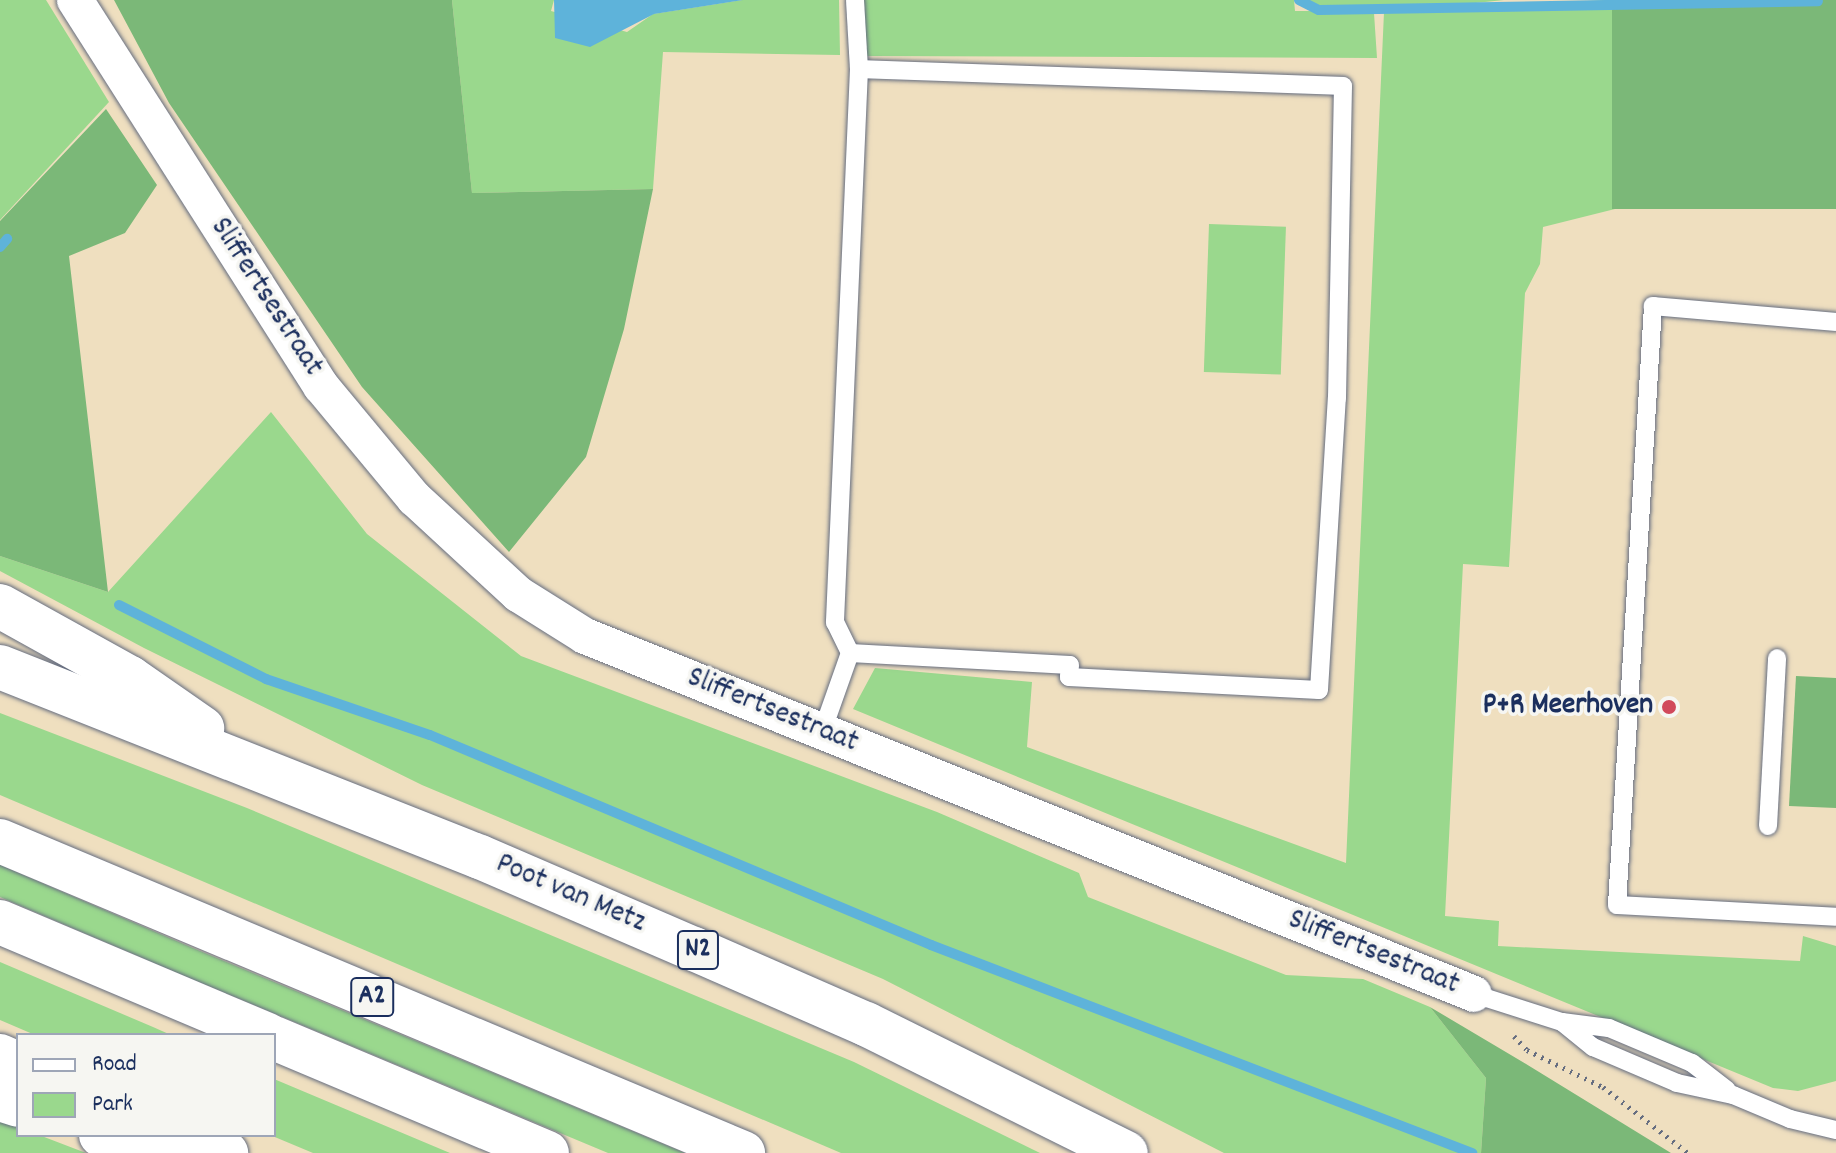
<!DOCTYPE html>
<style>
body{margin:0}
#map{position:relative;width:1836px;height:1153px;overflow:hidden;background:#efdfbf;font-family:Dekko,sans-serif}
div>[style]{position:absolute}
.green>*{inset:0;background:#9ad88d;transform-origin:0 0}
.forest>*{inset:0;background:#7bb878;transform-origin:0 0}
.water>*{inset:0;background:#5eb3da}
.stream>*{height:10px;margin:-5px;padding:0 5px;transform-origin:5px;border-radius:5px;background:#5eb3da}
.path>*{height:5px;margin-top:-2.5px;transform-origin:0;background:repeating-linear-gradient(90deg,#656d80 0 2px,transparent 0 8px)}
.roads{filter:drop-shadow(0 0 2px #656d80) drop-shadow(0 0 2px #656d80)}
.service>*{height:18px;margin:-9px;padding:0 9px;transform-origin:9px;border-radius:9px;background:#fff}
.minor>*{height:36px;margin:-18px;padding:0 18px;transform-origin:18px;border-radius:18px;background:#fff}
.trunk>*{height:44px;margin:-22px;padding:0 22px;transform-origin:22px;border-radius:22px;background:#fff}
.motorway>*{height:44px;margin:-22px;padding:0 22px;transform-origin:22px;border-radius:22px;background:#fff}
.dots>*{width:22px;height:22px;translate:-50% -50%;box-sizing:border-box;border:4px solid #f6f6f2;border-radius:50%}
span{translate:-50% -50%;white-space:nowrap;text-align:center;line-height:1.15;-webkit-text-stroke:7px #f6f6f2;paint-order:stroke}
.shield-label span{padding:2px 6px;background:#f6f6f2;border:2px solid;border-radius:6px;-webkit-text-stroke-width:0}
.shield-label{font-size:28px;color:#1b2f5e;font-weight:700}
.street-label{font-size:30px;color:#1b2f5e}
.poi-label{font-size:30px;color:#1b2f5e;font-weight:700}
.right{translate:-100% -50%;text-align:right}
.legend{position:absolute;left:16px;top:1033px;width:260px;height:104px;box-sizing:border-box;background:#f6f6f2;border:2px solid #9ea6b7;margin:0;padding:10px 14px;list-style:none;font-size:24px;color:#1b2f5e}
.legend li{display:flex;align-items:center;gap:16px;height:40px}
.legend b{width:40px;border:2px solid #9ea6b7}
</style>
<div id="map">
<div class="green">
<i style="clip-path:polygon(0 0,46px 0,109px 102px,0 220px)"></i>
<i style="clip-path:polygon(452px 0,554px 0,551px 11px,627px 32px,653px 14px,742px 0,839px 0,840px 55px,663px 52px,653px 189px,472px 193px)"></i>
<i style="clip-path:polygon(860px 0,1294px 0,1295px 11px,1310px 11px,1309px 0,1504px 0,1428px 8px,1612px 0,1615px 209px,1543px 227px,1540px 264px,1525px 293px,1509px 567px,1463px 564px,1445px 916px,1499px 921px,1498px 946px,1800px 961px,1803px 936px,1836px 946px,1836px 1081px,1798px 1091px,1773px 1088px,853px 709px,875px 668px,1032px 682px,1027px 747px,1346px 863px,1384px 12px,1374px 13px,1377px 58px,860px 56px)"></i>
<i style="left:1209px;top:224px;width:77px;height:148px;rotate:2deg"></i>
<i style="clip-path:polygon(271px 412px,367px 534px,521px 656px,937px 812px,1079px 873px,1088px 897px,1286px 975px,1363px 979px,1430px 1007px,1486px 1078px,1481px 1153px,1224px 1153px,883px 979px,422px 785px,144px 648px,0 571px,0 556px,108px 592px)"></i>
<i style="clip-path:polygon(0 713px,247px 808px,854px 1062px,1040px 1153px,841px 1153px,0 795px)"></i>
<i style="clip-path:polygon(0 865px,193px 948px,685px 1153px,608px 1153px,180px 974px,0 897px)"></i>
<i style="clip-path:polygon(0 962px,153px 1027px,171px 1035px,35px 1035px,0 1020px)"></i>
<i style="clip-path:polygon(274px 1079px,450px 1153px,313px 1153px,270px 1135px,274px 1135px)"></i>
<i style="clip-path:polygon(0 1121px,18px 1127px,18px 1135px,39px 1135px,86px 1153px,0 1153px)"></i>
</div>
<div class="forest">
<i style="clip-path:polygon(114px 0,452px 0,472px 193px,653px 189px,624px 329px,586px 457px,509px 552px,362px 387px,169px 103px)"></i>
<i style="left:1612px;top:0;width:224px;height:209px"></i>
<i style="clip-path:polygon(106px 109px,157px 185px,125px 233px,69px 256px,108px 592px,0 556px,0 221px)"></i>
<i style="clip-path:polygon(1796px 676px,1836px 678px,1836px 808px,1789px 806px)"></i>
<i style="clip-path:polygon(1430px 1007px,1521px 1061px,1671px 1153px,1481px 1153px,1486px 1078px)"></i>
</div>
<div class="water">
<i style="clip-path:polygon(554px 0,743px 0,654px 14px,590px 47px,555px 38px)"></i>
</div>
<div class="stream">
<i style="left:1299px;top:0;width:22px;rotate:27deg"></i>
<i style="left:1319px;top:10px;width:499px;rotate:-1deg"></i>
<i style="left:0;top:247px;width:11px;rotate:-49deg"></i>
<i style="left:119px;top:605px;width:165px;rotate:26.7deg"></i>
<i style="left:266px;top:679px;width:173px;rotate:18.9deg"></i>
<i style="left:430px;top:735px;width:543px;rotate:22.74deg"></i>
<i style="left:931px;top:945px;width:580px;rotate:21.03deg"></i>
</div>
<div class="path">
<i style="left:1514px;top:1036px;width:19px;rotate:47deg"></i>
<i style="left:1527px;top:1050px;width:85px;rotate:26deg"></i>
<i style="left:1603px;top:1087px;width:108px;rotate:37.8deg"></i>
</div>
<div class="roads">
<div class="service">
<i style="left:855px;top:0;width:69px;rotate:86.7deg"></i>
<i style="left:1836px;top:322px;width:184px;rotate:-175deg"></i>
<i style="left:1653px;top:306px;width:600px;rotate:93.44deg"></i>
<i style="left:1617px;top:905px;width:219px;rotate:3.1deg"></i>
<i style="left:822px;top:732px;width:84px;rotate:-70.5deg"></i>
<i style="left:850px;top:653px;width:220px;rotate:3.1deg"></i>
<i style="left:1070px;top:665px;width:12px;rotate:95deg"></i>
<i style="left:1069px;top:677px;width:250px;rotate:3deg"></i>
<i style="left:1319px;top:690px;width:293px;rotate:-86.5deg"></i>
<i style="left:1337px;top:398px;width:312px;rotate:-88.9deg"></i>
<i style="left:1343px;top:86px;width:484px;rotate:-178deg"></i>
<i style="left:859px;top:69px;width:554px;rotate:92.49deg"></i>
<i style="left:835px;top:622px;width:34px;rotate:64deg"></i>
<i style="left:1768px;top:826px;width:168px;rotate:-86.9deg"></i>
<i style="left:1474px;top:994px;width:92px;rotate:17.7deg"></i>
<i style="left:1562px;top:1022px;width:47px;rotate:7.3deg"></i>
<i style="left:1609px;top:1028px;width:90px;rotate:22.9deg"></i>
<i style="left:1692px;top:1063px;width:44px;rotate:37.6deg"></i>
<i style="left:1562px;top:1022px;width:40px;rotate:39deg"></i>
<i style="left:1593px;top:1047px;width:91px;rotate:23.2deg"></i>
<i style="left:1677px;top:1083px;width:57px;rotate:12.1deg"></i>
<i style="left:1733px;top:1095px;width:62px;rotate:22.8deg"></i>
<i style="left:1790px;top:1119px;width:47px;rotate:13.4deg"></i>
</div>
<div class="minor">
<i style="left:75px;top:0;width:458px;rotate:57.5deg"></i>
<i style="left:321px;top:386px;width:146px;rotate:50.3deg"></i>
<i style="left:414px;top:498px;width:142px;rotate:42.7deg"></i>
<i style="left:518px;top:594px;width:79px;rotate:32.1deg"></i>
<i style="left:585px;top:636px;width:958px;rotate:21.93deg"></i>
</div>
<div class="trunk">
<i style="left:0;top:606px;width:149px;rotate:29deg"></i>
<i style="left:130px;top:678px;width:88px;rotate:34.8deg"></i>
<i style="left:0;top:667px;width:516px;rotate:21.6deg"></i>
<i style="left:480px;top:857px;width:233px;rotate:23.3deg"></i>
<i style="left:694px;top:949px;width:188px;rotate:23.6deg"></i>
<i style="left:866px;top:1024px;width:290px;rotate:26.4deg"></i>
<i style="left:0;top:1056px;width:20px;rotate:24deg"></i>
<i style="left:0;top:1099px;width:19px;rotate:18deg"></i>
<i style="left:101px;top:1135px;width:56px;rotate:18.8deg"></i>
<i style="left:184px;top:1135px;width:46px;rotate:23.2deg"></i>
</div>
<div class="motorway">
<i style="left:0;top:841px;width:806px;rotate:22.78deg"></i>
<i style="left:0;top:922px;width:290px;rotate:22.9deg"></i>
<i style="left:274px;top:1038px;width:296px;rotate:22.8deg"></i>
</div>
</div>
<div class="dots">
<i style="left:1669px;top:707px;background:#d1495b"></i>
</div>
<div class="shield-label">
<span style="left:698px;top:950px">N2</span>
<span style="left:372px;top:997px">A2</span>
</div>
<div class="street-label">
<span style="left:265px;top:298px;rotate:57deg">Sliffertsestraat</span>
<span style="left:772px;top:712px;rotate:22deg">Sliffertsestraat</span>
<span style="left:570px;top:895px;rotate:23deg">Poot van Metz</span>
<span style="left:1373px;top:954px;rotate:22deg">Sliffertsestraat</span>
</div>
<div class="poi-label">
<span class="right" style="left:1653px;top:707px">P+R Meerhoven</span>
</div>
<ul class="legend">
<li><b style="height:10px;background:#fff"></b>Road</li>
<li><b style="height:22px;background:#9ad88d"></b>Park</li>
</ul>
</div>
